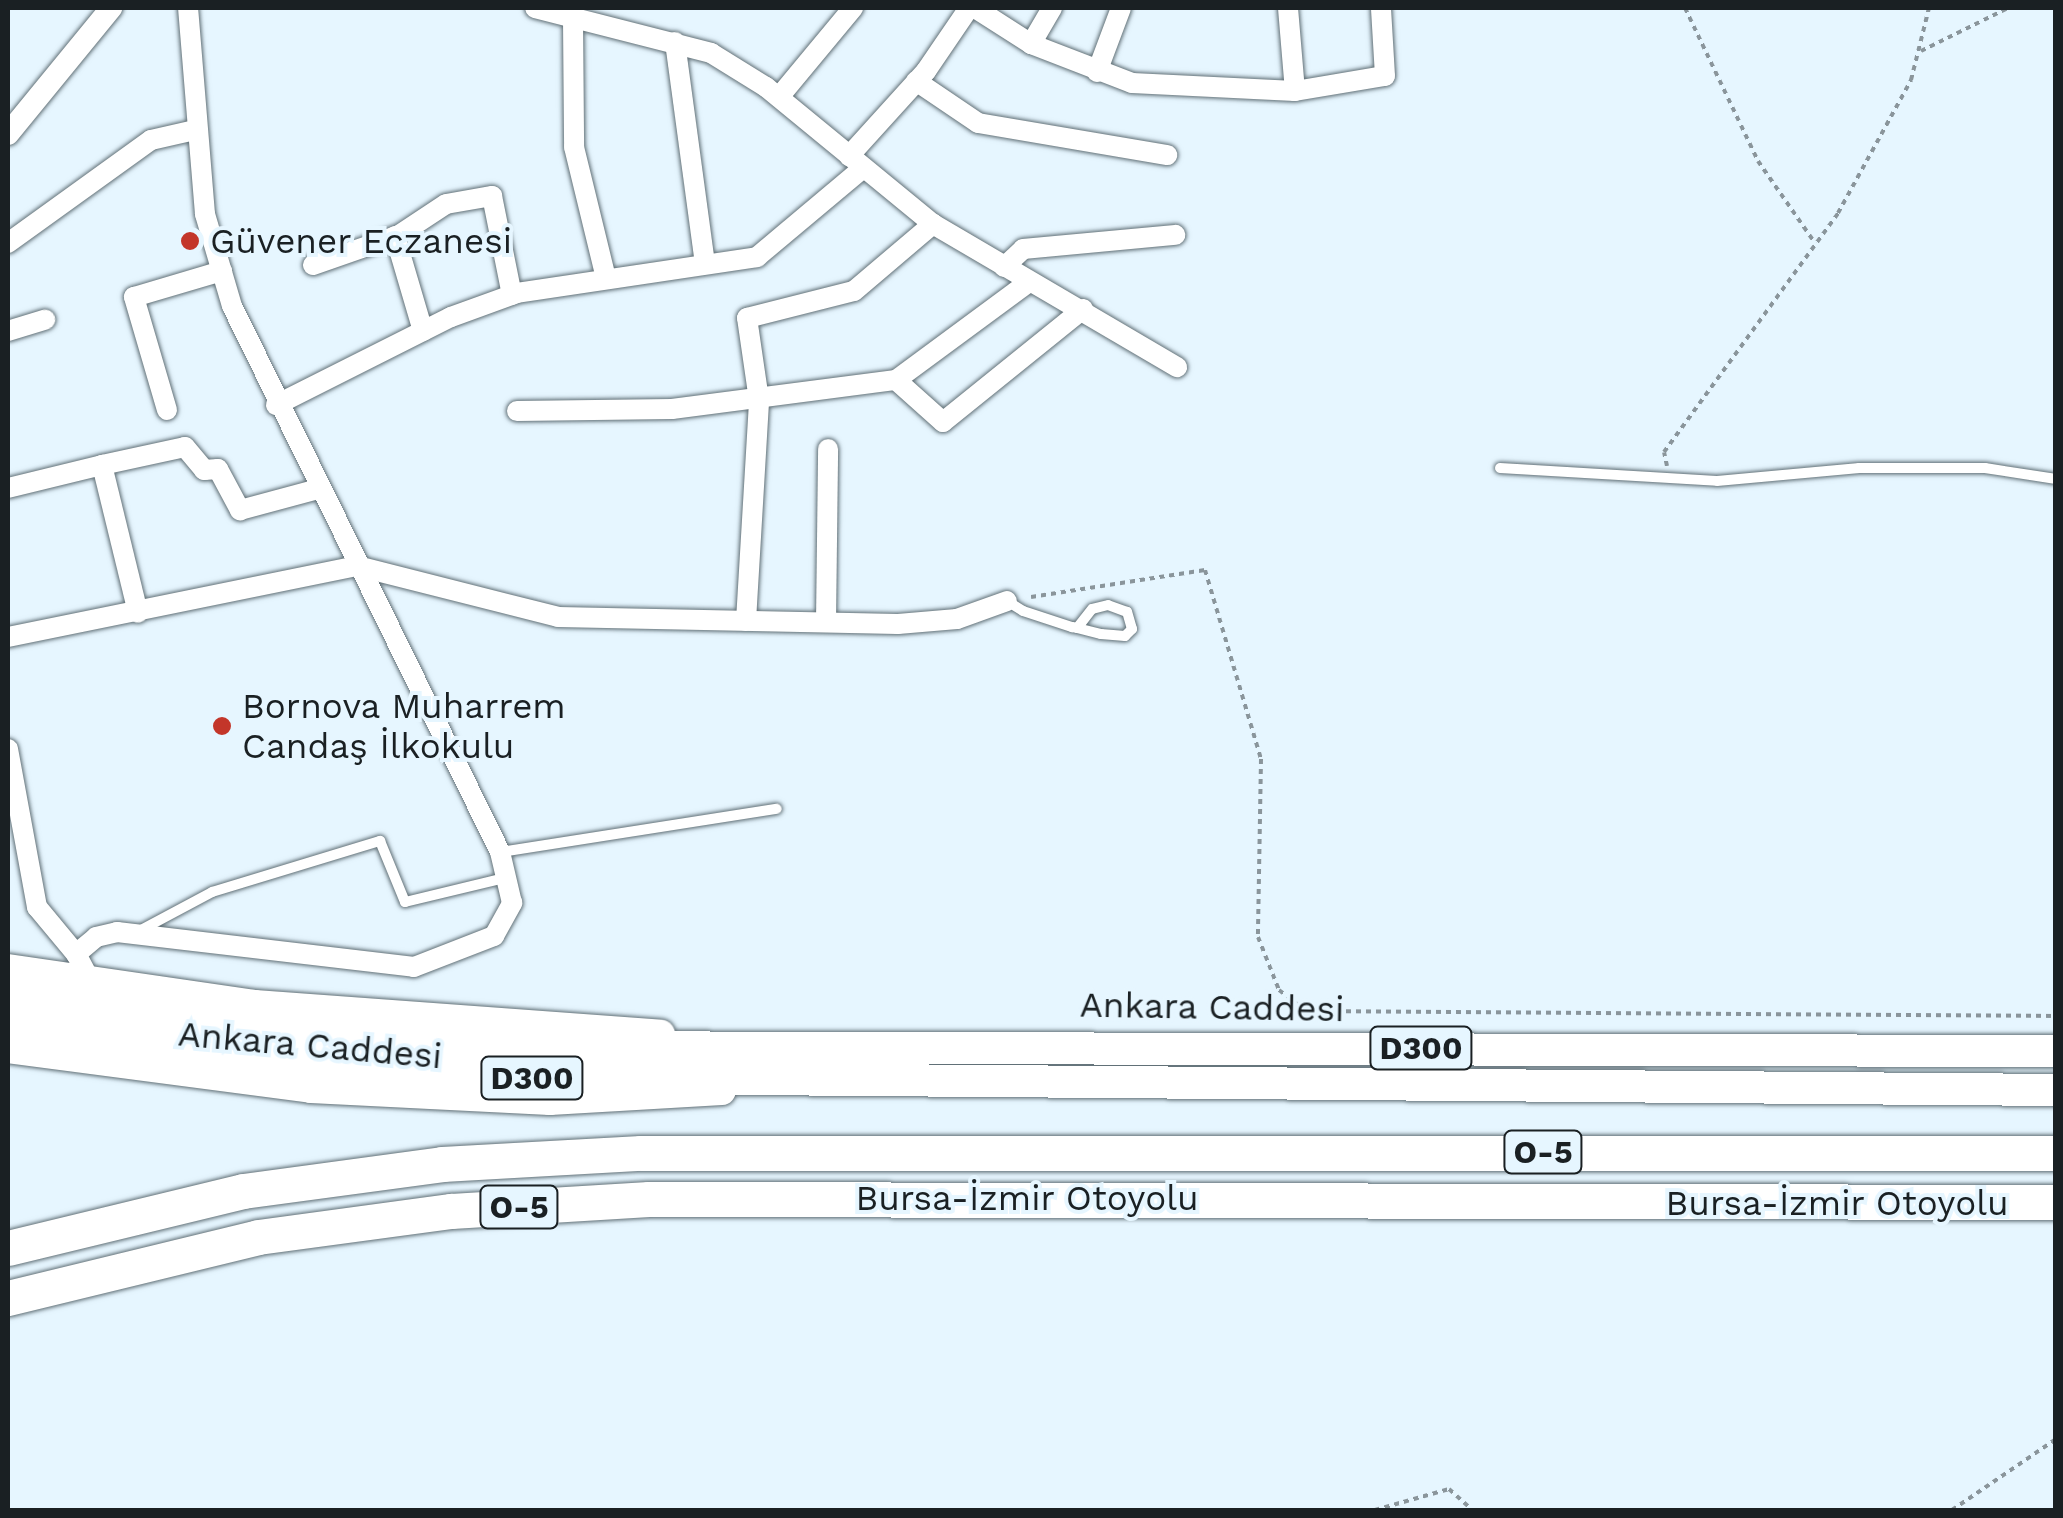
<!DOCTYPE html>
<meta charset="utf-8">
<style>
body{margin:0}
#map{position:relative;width:2063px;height:1518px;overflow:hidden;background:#e6f6ff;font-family:"Work Sans",sans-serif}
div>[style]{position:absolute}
.path>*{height:4px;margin-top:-2px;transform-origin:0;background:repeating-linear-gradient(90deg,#8a959b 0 5px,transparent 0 10px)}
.roads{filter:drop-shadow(0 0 2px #617077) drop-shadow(0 0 2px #617077)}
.service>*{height:10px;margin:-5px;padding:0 5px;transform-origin:5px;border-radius:5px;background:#fff}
.minor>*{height:20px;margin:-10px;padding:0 10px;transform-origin:10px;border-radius:10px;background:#fff}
.tertiary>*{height:22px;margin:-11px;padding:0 11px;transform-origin:11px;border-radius:11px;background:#fff}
.secondary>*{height:28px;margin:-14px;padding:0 14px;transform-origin:14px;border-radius:14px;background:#fff}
.trunk>*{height:32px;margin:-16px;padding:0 16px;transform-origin:16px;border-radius:16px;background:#fff}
.motorway>*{height:35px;margin:-17.5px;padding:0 17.5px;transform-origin:17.5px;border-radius:17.5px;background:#fff}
.dots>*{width:28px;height:28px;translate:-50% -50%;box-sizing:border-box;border:5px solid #e6f6ff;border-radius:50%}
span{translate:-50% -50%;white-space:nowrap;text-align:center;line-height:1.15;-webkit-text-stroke:8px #e6f6ff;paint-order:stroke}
.shield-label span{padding:2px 8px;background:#e6f6ff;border:2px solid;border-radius:8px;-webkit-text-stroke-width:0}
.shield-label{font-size:32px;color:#1a2023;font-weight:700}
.poi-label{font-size:35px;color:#1a2023}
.left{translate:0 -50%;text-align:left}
.street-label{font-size:35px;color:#1a2023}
.frame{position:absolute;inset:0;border:10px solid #1a2023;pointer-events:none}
</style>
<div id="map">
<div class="path">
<i style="left:1685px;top:8px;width:170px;rotate:64.5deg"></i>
<i style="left:1758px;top:161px;width:100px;rotate:55.2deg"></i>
<i style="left:1921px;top:51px;width:97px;rotate:-26.3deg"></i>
<i style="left:1667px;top:466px;width:14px;rotate:-102deg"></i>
<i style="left:1664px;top:452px;width:296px;rotate:-53.9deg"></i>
<i style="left:1838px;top:213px;width:152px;rotate:-61.2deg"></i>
<i style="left:1911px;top:80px;width:74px;rotate:-76deg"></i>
<i style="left:1031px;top:597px;width:176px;rotate:-8.8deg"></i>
<i style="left:1205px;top:570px;width:197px;rotate:73.5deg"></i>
<i style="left:1261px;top:759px;width:178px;rotate:91deg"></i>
<i style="left:1258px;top:937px;width:57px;rotate:68.4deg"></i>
<i style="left:1279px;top:990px;width:34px;rotate:38deg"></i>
<i style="left:1306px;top:1011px;width:750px;rotate:0.38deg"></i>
<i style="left:1375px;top:1510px;width:77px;rotate:-15.8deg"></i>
<i style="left:1449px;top:1489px;width:31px;rotate:42deg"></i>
<i style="left:1952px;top:1510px;width:126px;rotate:-34.3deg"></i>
</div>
<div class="roads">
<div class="service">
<i style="left:1500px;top:468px;width:217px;rotate:3.4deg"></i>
<i style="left:1717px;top:481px;width:143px;rotate:-5.2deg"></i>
<i style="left:1859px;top:468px;width:126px"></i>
<i style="left:1985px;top:468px;width:72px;rotate:8.8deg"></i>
<i style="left:1007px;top:601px;width:19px;rotate:32deg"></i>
<i style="left:1023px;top:611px;width:52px;rotate:18.1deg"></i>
<i style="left:1072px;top:627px;width:5px;rotate:11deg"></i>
<i style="left:1077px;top:628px;width:25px;rotate:14deg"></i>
<i style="left:1101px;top:634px;width:24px;rotate:5deg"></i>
<i style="left:1125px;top:636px;width:10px;rotate:-45deg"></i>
<i style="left:1132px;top:629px;width:18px;rotate:-106deg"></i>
<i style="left:1127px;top:612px;width:20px;rotate:-160deg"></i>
<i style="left:1108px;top:605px;width:16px;rotate:166deg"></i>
<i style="left:1092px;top:609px;width:24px;rotate:128deg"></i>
<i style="left:501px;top:852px;width:279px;rotate:-8.9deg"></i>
<i style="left:139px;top:931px;width:83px;rotate:-28.1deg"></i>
<i style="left:212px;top:892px;width:176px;rotate:-16.9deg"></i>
<i style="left:380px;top:841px;width:66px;rotate:67.7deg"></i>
<i style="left:405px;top:902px;width:103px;rotate:-13.5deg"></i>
</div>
<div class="minor">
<i style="left:535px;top:8px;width:182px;rotate:14.3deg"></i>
<i style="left:711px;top:53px;width:65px;rotate:31.7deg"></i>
<i style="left:766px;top:87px;width:216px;rotate:39.4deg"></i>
<i style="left:933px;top:224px;width:283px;rotate:30.4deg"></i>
<i style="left:975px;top:8px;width:67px;rotate:32.7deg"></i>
<i style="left:1031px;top:44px;width:108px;rotate:21.1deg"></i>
<i style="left:1132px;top:83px;width:163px;rotate:2.8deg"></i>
<i style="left:1295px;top:91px;width:91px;rotate:-9.5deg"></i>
<i style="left:1385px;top:76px;width:68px;rotate:-93.4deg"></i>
<i style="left:1288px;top:8px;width:83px;rotate:85.2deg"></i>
<i style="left:573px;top:20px;width:127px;rotate:89.5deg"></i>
<i style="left:574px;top:147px;width:135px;rotate:76.3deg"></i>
<i style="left:675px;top:42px;width:223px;rotate:82.3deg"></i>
<i style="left:1031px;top:44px;width:42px;rotate:-59.7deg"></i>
<i style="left:1097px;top:72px;width:68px;rotate:-69.4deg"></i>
<i style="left:916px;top:81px;width:75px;rotate:34.1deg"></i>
<i style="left:978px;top:123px;width:192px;rotate:9.6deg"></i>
<i style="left:779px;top:97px;width:116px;rotate:-50.3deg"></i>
<i style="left:849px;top:156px;width:115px;rotate:-47.8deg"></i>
<i style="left:926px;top:71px;width:76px;rotate:-55.7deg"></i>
<i style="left:395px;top:236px;width:99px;rotate:73.6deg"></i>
<i style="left:8px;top:243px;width:176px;rotate:-35.8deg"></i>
<i style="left:151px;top:140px;width:45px;rotate:-12.8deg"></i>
<i style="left:313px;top:265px;width:91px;rotate:-19.2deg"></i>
<i style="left:399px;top:235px;width:56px;rotate:-33.4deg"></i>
<i style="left:446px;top:204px;width:47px;rotate:-9.9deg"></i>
<i style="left:492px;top:196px;width:101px;rotate:78.6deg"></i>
<i style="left:1004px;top:267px;width:26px;rotate:-43deg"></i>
<i style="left:1023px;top:249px;width:153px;rotate:-5.3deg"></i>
<i style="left:8px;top:331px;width:39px;rotate:-17deg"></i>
<i style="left:896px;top:380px;width:63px;rotate:41.8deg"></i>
<i style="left:943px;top:422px;width:180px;rotate:-38.9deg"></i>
<i style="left:276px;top:405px;width:196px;rotate:-26.7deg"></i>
<i style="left:451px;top:317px;width:70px;rotate:-20deg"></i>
<i style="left:517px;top:293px;width:243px;rotate:-8.5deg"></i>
<i style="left:757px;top:257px;width:137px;rotate:-40deg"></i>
<i style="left:167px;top:410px;width:118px;rotate:-106.3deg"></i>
<i style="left:134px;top:297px;width:92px;rotate:-16.5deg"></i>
<i style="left:517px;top:411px;width:155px;rotate:-0.7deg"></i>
<i style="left:672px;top:409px;width:226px;rotate:-7.4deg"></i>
<i style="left:896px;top:380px;width:165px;rotate:-36.4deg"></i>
<i style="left:102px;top:465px;width:85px;rotate:-12.2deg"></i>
<i style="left:185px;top:447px;width:30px;rotate:50deg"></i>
<i style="left:204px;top:470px;width:14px;rotate:-4deg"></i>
<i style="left:218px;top:469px;width:47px;rotate:61.8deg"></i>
<i style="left:240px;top:510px;width:81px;rotate:-15.1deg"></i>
<i style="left:8px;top:488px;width:97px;rotate:-13.7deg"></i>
<i style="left:102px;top:465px;width:152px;rotate:76.3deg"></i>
<i style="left:746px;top:621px;width:221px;rotate:-86.6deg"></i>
<i style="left:759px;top:400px;width:83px;rotate:-98.3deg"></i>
<i style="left:747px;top:318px;width:110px;rotate:-14.2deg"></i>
<i style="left:854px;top:291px;width:104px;rotate:-40.3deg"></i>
<i style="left:826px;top:622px;width:173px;rotate:-89.3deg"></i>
<i style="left:8px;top:637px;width:356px;rotate:-11.5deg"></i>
<i style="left:357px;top:566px;width:207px;rotate:14.2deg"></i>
<i style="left:558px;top:617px;width:340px;rotate:1.2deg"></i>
<i style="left:898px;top:624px;width:59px;rotate:-4.8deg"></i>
<i style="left:957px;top:619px;width:53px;rotate:-19.8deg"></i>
<i style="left:8px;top:749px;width:161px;rotate:79.6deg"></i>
<i style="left:37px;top:907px;width:61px;rotate:50.3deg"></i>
<i style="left:91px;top:982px;width:32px;rotate:-118deg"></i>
<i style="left:76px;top:954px;width:26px;rotate:-40deg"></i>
<i style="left:96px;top:937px;width:22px;rotate:-13deg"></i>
<i style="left:117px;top:932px;width:299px;rotate:6.7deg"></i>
<i style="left:414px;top:967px;width:86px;rotate:-21.2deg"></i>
<i style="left:494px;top:936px;width:38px;rotate:-61deg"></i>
<i style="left:512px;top:903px;width:52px;rotate:-103.2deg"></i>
<i style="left:500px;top:852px;width:608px;rotate:-116.14deg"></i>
<i style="left:232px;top:306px;width:96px;rotate:-106.4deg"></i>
<i style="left:205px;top:214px;width:207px;rotate:-94.7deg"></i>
</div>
<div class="tertiary">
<i style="left:8px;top:134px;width:163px;rotate:-50.7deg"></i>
</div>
<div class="secondary">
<i style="left:8px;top:968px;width:250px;rotate:8.3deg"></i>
<i style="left:255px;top:1004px;width:407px;rotate:4.2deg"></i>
<i style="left:8px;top:1049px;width:306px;rotate:7.5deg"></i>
<i style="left:311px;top:1089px;width:239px;rotate:2.9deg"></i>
<i style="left:550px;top:1101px;width:172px;rotate:-3.3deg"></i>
</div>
<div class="trunk">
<i style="left:8px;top:996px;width:273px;rotate:7.8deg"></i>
<i style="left:278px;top:1033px;width:238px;rotate:3.4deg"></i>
<i style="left:516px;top:1047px;width:1540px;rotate:0.15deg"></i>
<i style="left:8px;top:1025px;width:272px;rotate:7.8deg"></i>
<i style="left:277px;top:1062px;width:233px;rotate:3.7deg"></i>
<i style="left:510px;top:1077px;width:1546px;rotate:0.48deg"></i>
</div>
<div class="motorway">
<i style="left:8px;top:1248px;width:242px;rotate:-13.6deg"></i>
<i style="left:243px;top:1191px;width:201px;rotate:-7.7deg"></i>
<i style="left:442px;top:1164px;width:199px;rotate:-3.2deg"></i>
<i style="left:641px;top:1153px;width:1415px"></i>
<i style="left:8px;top:1298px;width:257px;rotate:-13.7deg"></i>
<i style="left:258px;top:1237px;width:195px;rotate:-7.7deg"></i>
<i style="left:451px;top:1211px;width:198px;rotate:-3.5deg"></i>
<i style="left:649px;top:1199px;width:1407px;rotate:0.12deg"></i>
</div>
</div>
<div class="dots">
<i style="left:190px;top:241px;background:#c3362a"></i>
<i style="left:222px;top:726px;background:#c3362a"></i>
</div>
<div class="shield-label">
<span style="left:1421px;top:1048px">D300</span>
<span style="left:532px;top:1078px">D300</span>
<span style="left:1543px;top:1152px">O-5</span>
<span style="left:519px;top:1207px">O-5</span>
</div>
<div class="poi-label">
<span class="left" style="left:210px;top:241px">Güvener Eczanesi</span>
<span class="left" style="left:242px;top:726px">Bornova Muharrem<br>Candaş İlkokulu</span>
</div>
<div class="street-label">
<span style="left:1212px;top:1007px;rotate:1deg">Ankara Caddesi</span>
<span style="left:310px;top:1045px;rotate:5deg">Ankara Caddesi</span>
<span style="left:1027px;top:1198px">Bursa-İzmir Otoyolu</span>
<span style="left:1837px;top:1203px">Bursa-İzmir Otoyolu</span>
</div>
<div class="frame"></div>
</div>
